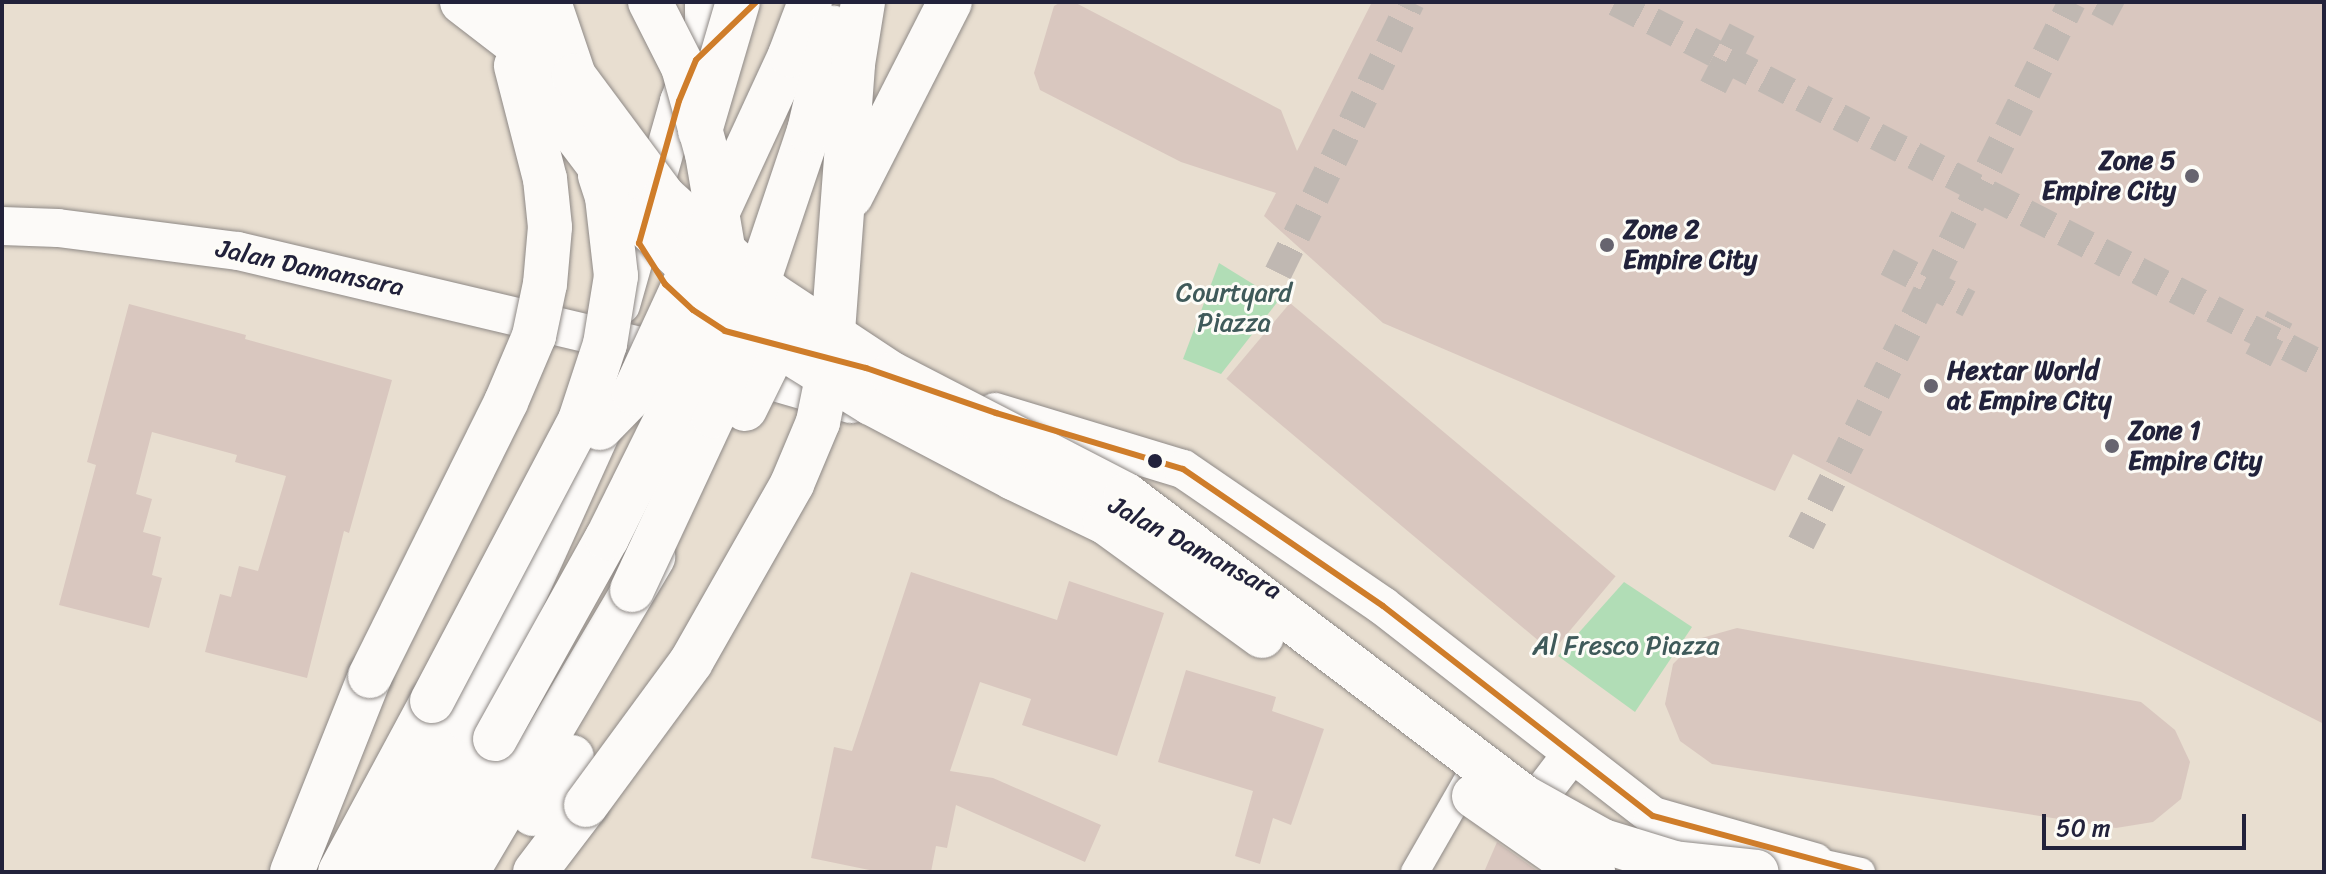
<!DOCTYPE html>
<style>
body{margin:0}
#map{position:relative;width:2326px;height:874px;overflow:hidden;background:#e8ded0;font-family:Sriracha,sans-serif}
div>[style]{position:absolute}
.green>*{inset:0;background:#b1ddb6}
.building>*{inset:0;background:#d9c7bf;transform-origin:0 0}
.street-tunnel>*{height:28px;margin-top:-14px;transform-origin:0;background:repeating-linear-gradient(90deg,#c0b8b2 0 28px,transparent 0 42px)}
.roads{filter:drop-shadow(0 0 2px #8e8986) drop-shadow(0 0 2px #8e8986)}
.street>*{height:28px;margin:-14px;padding:0 14px;transform-origin:14px;border-radius:14px;background:#fcfaf8}
.secondary>*{height:38px;margin:-19px;padding:0 19px;transform-origin:19px;border-radius:19px;background:#fcfaf8}
.highway>*{height:44px;margin:-22px;padding:0 22px;transform-origin:22px;border-radius:22px;background:#fcfaf8}
.bridges{filter:drop-shadow(0 0 2px #8e8986) drop-shadow(0 0 2px #8e8986)}
.highway-bridge>*{height:44px;margin:-22px;padding:0 22px;transform-origin:22px;border-radius:22px;background:#fcfaf8}
.bus-1>*{height:6px;margin:-3px;padding:0 3px;transform-origin:3px;border-radius:3px;background:#cf7d2a}
.dots>*{width:22px;height:22px;translate:-50% -50%;box-sizing:border-box;border:4px solid #fdfcf7;border-radius:50%}
span{translate:-50% -50%;white-space:nowrap;text-align:center;line-height:1.15;-webkit-text-stroke:6px #fdfcf7;paint-order:stroke}
.poi-label{font-size:26px;color:#22223b;font-weight:700}
.right{translate:-100% -50%;text-align:right}
.left{translate:0 -50%;text-align:left}
.street-label{font-size:26px;color:#22223b}
.park-label{font-size:26px;color:#3f5a5a}
.frame{position:absolute;inset:0;border:4px solid #22223b;pointer-events:none}
.scale{position:absolute;left:2042px;top:814px;width:204px;height:36px;box-sizing:border-box;border:4px solid #22223b;border-top:0;padding-left:10px;font-size:24px;line-height:28px;white-space:nowrap;color:#22223b;-webkit-text-stroke:6px #fdfcf7;paint-order:stroke}
</style>
<div id="map">
<div class="green">
<i style="clip-path:polygon(1219px 263px,1279px 300px,1221px 374px,1183px 359px)"></i>
<i style="clip-path:polygon(1624px 582px,1692px 627px,1635px 712px,1558px 656px)"></i>
</div>
<div class="building">
<i style="clip-path:polygon(1061px 2px,1074px 2px,1281px 110px,1297px 151px,1372px 2px,2324px 2px,2324px 724px,1793px 454px,1775px 491px,1383px 323px,1264px 216px,1276px 193px,1181px 162px,1040px 90px,1034px 73px,1054px 6px)"></i>
<i style="left:1290px;top:303px;width:425px;height:99px;rotate:40deg"></i>
<i style="clip-path:polygon(129px 304px,246px 335px,245px 339px,392px 380px,349px 533px,344px 531px,307px 678px,205px 652px,220px 594px,231px 597px,239px 566px,258px 571px,286px 476px,235px 462px,237px 455px,152px 432px,136px 494px,152px 499px,143px 532px,161px 537px,152px 575px,162px 578px,149px 628px,59px 605px,96px 465px,87px 462px)"></i>
<i style="clip-path:polygon(911px 572px,1057px 620px,1069px 581px,1164px 613px,1117px 756px,1022px 725px,1031px 699px,980px 682px,950px 771px,993px 778px,1101px 825px,1085px 862px,956px 805px,947px 848px,936px 846px,931px 872px,879px 872px,811px 858px,834px 747px,852px 751px)"></i>
<i style="clip-path:polygon(1737px 628px,2141px 702px,2175px 730px,2190px 762px,2181px 799px,2153px 822px,2116px 828px,1712px 764px,1680px 741px,1665px 704px,1673px 664px,1698px 639px)"></i>
<i style="clip-path:polygon(1186px 670px,1276px 697px,1272px 711px,1324px 729px,1291px 825px,1273px 818px,1260px 864px,1235px 856px,1253px 791px,1158px 762px)"></i>
<i style="clip-path:polygon(1497px 842px,1539px 872px,1484px 872px)"></i>
</div>
<div class="street-tunnel">
<i style="left:1615px;top:2px;width:797px;rotate:27.18deg"></i>
<i style="left:2098px;top:2px;width:24px;rotate:28deg"></i>
<i style="left:1713px;top:87px;width:64px;rotate:-63deg"></i>
<i style="left:1887px;top:262px;width:92px;rotate:27.1deg"></i>
<i style="left:1278px;top:273px;width:302px;rotate:-63.9deg"></i>
<i style="left:2258px;top:360px;width:48px;rotate:-62.9deg"></i>
<i style="left:1801px;top:543px;width:605px;rotate:-63.39deg"></i>
</div>
<div class="roads">
<div class="street">
<i style="left:1815px;top:862px;width:47px;rotate:12.3deg"></i>
<i style="left:1415px;top:872px;width:116px;rotate:-60.1deg"></i>
</div>
<div class="secondary">
<i style="left:2px;top:226px;width:56px;rotate:2deg"></i>
<i style="left:58px;top:228px;width:181px;rotate:7.3deg"></i>
<i style="left:238px;top:251px;width:455px;rotate:13.3deg"></i>
<i style="left:621px;top:305px;width:212px;rotate:-74.1deg"></i>
<i style="left:679px;top:101px;width:35px;rotate:-68deg"></i>
<i style="left:733px;top:370px;width:123px;rotate:16.1deg"></i>
<i style="left:995px;top:412px;width:196px;rotate:16.9deg"></i>
<i style="left:1183px;top:469px;width:242px;rotate:34.4deg"></i>
<i style="left:1383px;top:606px;width:342px;rotate:37.9deg"></i>
<i style="left:1653px;top:816px;width:168px;rotate:15.9deg"></i>
<i style="left:1545px;top:789px;width:43px;rotate:-52.6deg"></i>
</div>
<div class="highway">
<i style="left:696px;top:60px;width:38px;rotate:-73deg"></i>
<i style="left:707px;top:24px;width:22px;rotate:-90deg"></i>
<i style="left:533px;top:814px;width:69px;rotate:-55.6deg"></i>
<i style="left:292px;top:872px;width:211px;rotate:-68.3deg"></i>
<i style="left:340px;top:872px;width:194px;rotate:-61.7deg"></i>
<i style="left:380px;top:872px;width:176px;rotate:-59.9deg"></i>
<i style="left:468px;top:720px;width:320px;rotate:-65.7deg"></i>
<i style="left:426px;top:872px;width:150px;rotate:-62.6deg"></i>
<i style="left:467px;top:872px;width:366px;rotate:-59.4deg"></i>
<i style="left:535px;top:872px;width:84px;rotate:-52.7deg"></i>
</div>
</div>
<div class="bridges">
<div class="highway-bridge">
<i style="left:462px;top:2px;width:77px;rotate:37.6deg"></i>
<i style="left:506px;top:2px;width:108px;rotate:66deg"></i>
<i style="left:550px;top:101px;width:149px;rotate:52.9deg"></i>
<i style="left:640px;top:220px;width:163px;rotate:43.8deg"></i>
<i style="left:758px;top:333px;width:133px;rotate:31.8deg"></i>
<i style="left:871px;top:403px;width:161px;rotate:27.8deg"></i>
<i style="left:1013px;top:478px;width:102px;rotate:25.6deg"></i>
<i style="left:1105px;top:522px;width:194px;rotate:36deg"></i>
<i style="left:549px;top:2px;width:78px;rotate:71.3deg"></i>
<i style="left:574px;top:76px;width:151px;rotate:53.4deg"></i>
<i style="left:664px;top:197px;width:144px;rotate:42.2deg"></i>
<i style="left:771px;top:294px;width:145px;rotate:33.5deg"></i>
<i style="left:892px;top:374px;width:263px;rotate:27.3deg"></i>
<i style="left:1126px;top:495px;width:497px;rotate:37.2deg"></i>
<i style="left:1522px;top:796px;width:93px;rotate:29.1deg"></i>
<i style="left:1603px;top:841px;width:74px;rotate:17.2deg"></i>
<i style="left:1674px;top:863px;width:83px;rotate:6.2deg"></i>
<i style="left:700px;top:131px;width:134px;rotate:-73.6deg"></i>
<i style="left:851px;top:196px;width:218px;rotate:-63deg"></i>
<i style="left:745px;top:409px;width:102px;rotate:-63.7deg"></i>
<i style="left:600px;top:428px;width:49px;rotate:-45.8deg"></i>
<i style="left:634px;top:393px;width:372px;rotate:-65.2deg"></i>
<i style="left:790px;top:55px;width:57px;rotate:-69.3deg"></i>
<i style="left:632px;top:590px;width:192px;rotate:-65deg"></i>
<i style="left:713px;top:416px;width:301px;rotate:-71.4deg"></i>
<i style="left:809px;top:131px;width:106px;rotate:-76.9deg"></i>
<i style="left:370px;top:676px;width:306px;rotate:-63.6deg"></i>
<i style="left:506px;top:402px;width:72px;rotate:-67deg"></i>
<i style="left:534px;top:336px;width:53px;rotate:-78.1deg"></i>
<i style="left:545px;top:284px;width:57px;rotate:-85deg"></i>
<i style="left:550px;top:227px;width:48px;rotate:-95.9deg"></i>
<i style="left:545px;top:179px;width:117px;rotate:-104.4deg"></i>
<i style="left:432px;top:701px;width:318px;rotate:-62.2deg"></i>
<i style="left:580px;top:420px;width:80px;rotate:-71.8deg"></i>
<i style="left:605px;top:344px;width:69px;rotate:-80.8deg"></i>
<i style="left:616px;top:276px;width:80px;rotate:-96.5deg"></i>
<i style="left:607px;top:197px;width:23px;rotate:-108deg"></i>
<i style="left:495px;top:739px;width:230px;rotate:-60.9deg"></i>
<i style="left:607px;top:538px;width:164px;rotate:-63.6deg"></i>
<i style="left:680px;top:391px;width:139px;rotate:-71.2deg"></i>
<i style="left:725px;top:259px;width:107px;rotate:-99.7deg"></i>
<i style="left:707px;top:154px;width:90px;rotate:-105.4deg"></i>
<i style="left:683px;top:67px;width:73px;rotate:-116.9deg"></i>
<i style="left:1474px;top:796px;width:110px;rotate:35deg"></i>
<i style="left:1564px;top:859px;width:32px;rotate:24deg"></i>
<i style="left:586px;top:805px;width:177px;rotate:-53.7deg"></i>
<i style="left:691px;top:662px;width:205px;rotate:-60.4deg"></i>
<i style="left:792px;top:484px;width:67px;rotate:-67.2deg"></i>
<i style="left:818px;top:422px;width:65px;rotate:-78.5deg"></i>
<i style="left:831px;top:358px;width:295px;rotate:-85.7deg"></i>
<i style="left:853px;top:64px;width:63px;rotate:-80.8deg"></i>
</div>
</div>
<div class="bus-1">
<i style="left:756px;top:2px;width:83px;rotate:136deg"></i>
<i style="left:696px;top:60px;width:44px;rotate:112.5deg"></i>
<i style="left:679px;top:101px;width:148px;rotate:105.7deg"></i>
<i style="left:639px;top:243px;width:49px;rotate:57.6deg"></i>
<i style="left:665px;top:284px;width:38px;rotate:43deg"></i>
<i style="left:693px;top:310px;width:38px;rotate:33deg"></i>
<i style="left:725px;top:331px;width:146px;rotate:14.7deg"></i>
<i style="left:866px;top:368px;width:138px;rotate:19.1deg"></i>
<i style="left:996px;top:413px;width:195px;rotate:16.7deg"></i>
<i style="left:1183px;top:469px;width:242px;rotate:34.4deg"></i>
<i style="left:1383px;top:606px;width:342px;rotate:37.9deg"></i>
<i style="left:1653px;top:816px;width:215px;rotate:15.1deg"></i>
</div>
<div class="dots">
<i style="left:2192px;top:176px;background:#67646f"></i>
<i style="left:1607px;top:245px;background:#67646f"></i>
<i style="left:1931px;top:386px;background:#67646f"></i>
<i style="left:2112px;top:446px;background:#67646f"></i>
<i style="left:1155px;top:461px;background:#22223b"></i>
</div>
<div class="poi-label">
<span class="right" style="left:2176px;top:176px">Zone 5<br>Empire City</span>
<span class="left" style="left:1623px;top:245px">Zone 2<br>Empire City</span>
<span class="left" style="left:1947px;top:386px">Hextar World<br>at Empire City</span>
<span class="left" style="left:2128px;top:446px">Zone 1<br>Empire City</span>
</div>
<div class="street-label">
<span style="left:310px;top:268px;rotate:12deg">Jalan Damansara</span>
<span style="left:1195px;top:548px;rotate:28deg">Jalan Damansara</span>
</div>
<div class="park-label">
<span style="left:1234px;top:308px">Courtyard<br>Piazza</span>
<span style="left:1626px;top:646px">Al Fresco Piazza</span>
</div>
<div class="frame"></div>
<div class="scale">50 m</div>
</div>
